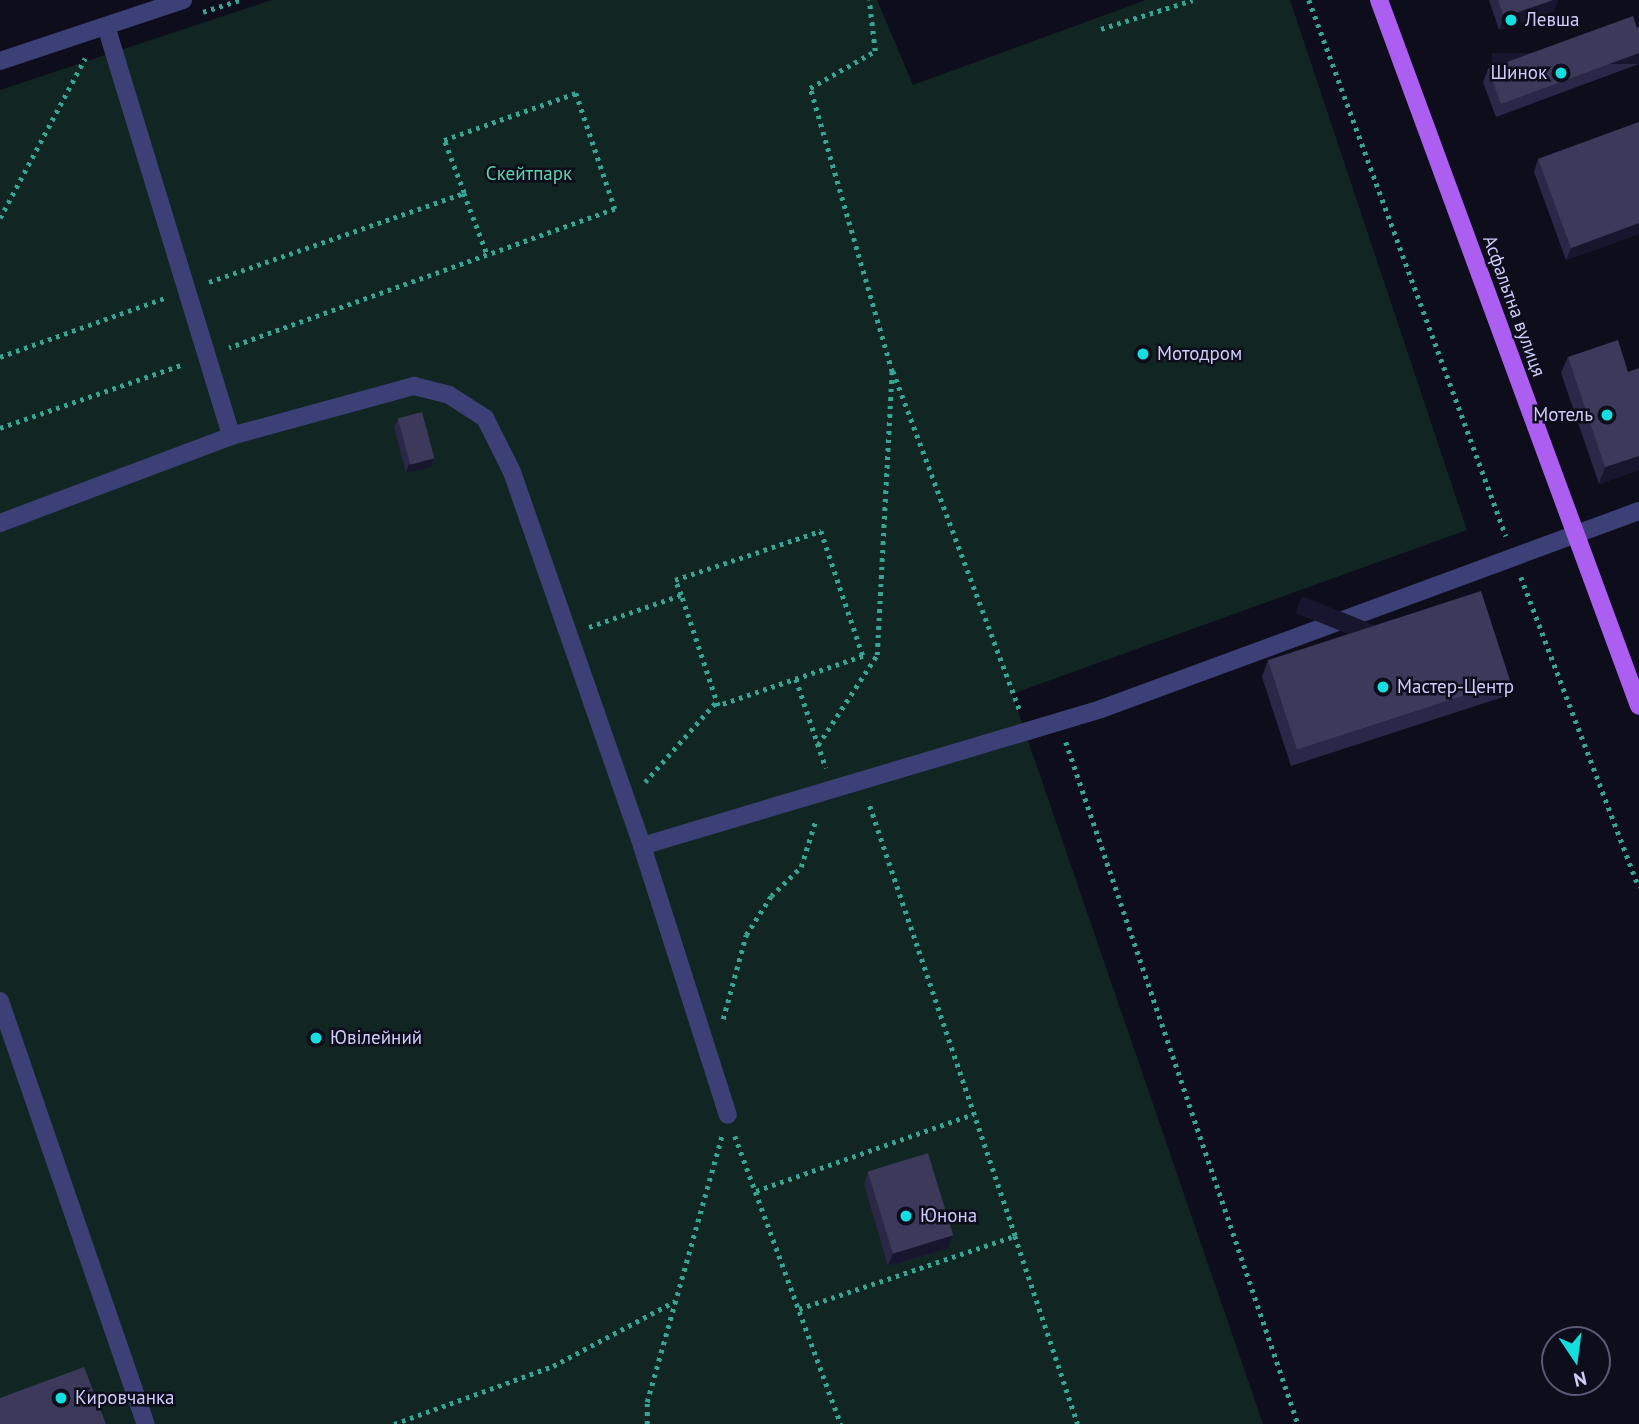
<!DOCTYPE html>
<meta charset="utf-8">
<style>
body{margin:0}
#map{position:relative;width:1639px;height:1424px;overflow:hidden;background:#0e0d1c;font-family:"PT Sans",sans-serif}
div>[style]{position:absolute}
.green>*{inset:0;background:#112623}
.path>*{height:4.5px;margin-top:-2.25px;transform-origin:0;background:repeating-linear-gradient(90deg,#38a493 0 3.5px,transparent 0 8.5px)}
.minor>*{height:18px;margin:-9px;padding:0 9px;transform-origin:9px;border-radius:9px;background:#3c4077}
.major>*{height:18px;margin:-9px;padding:0 9px;transform-origin:9px;border-radius:9px;background:#ab5ef0}
.wall>*{inset:0;background:#2a2748}
.shaded-wall>*{inset:0;background:#18152f;transform-origin:0 0}
.building>*{inset:0;background:#3c395b;transform-origin:0 0}
.dots>*{width:19px;height:19px;translate:-50% -50%;box-sizing:border-box;border:4px solid #0e0d1c;border-radius:50%}
span{translate:-50% -50%;white-space:nowrap;text-align:center;line-height:1.15;-webkit-text-stroke:5px #0e0d1c;paint-order:stroke}
.poi-label{font-size:19px;color:#cecdfa}
.left{translate:0 -50%;text-align:left}
.right{translate:-100% -50%;text-align:right}
.park-label{font-size:19px;color:#61d3ab}
.street-label{font-size:19px;color:#cecdfa}
.north{position:absolute;left:1541px;top:1326px;width:70px;height:70px;box-sizing:border-box;background:#0e0d1c;border:2px solid #5b5a75;border-radius:50%;rotate:167deg;font-size:19px;font-weight:700;line-height:28px;text-align:center;color:#cecdfa}
.north::after{content:'';display:block;margin:auto;width:24px;height:32px;background:#14dedf;clip-path:polygon(50% 0,100% 100%,50% 72%,0 100%)}
</style>
<div id="map">
<div class="green">
<i style="clip-path:polygon(272px 0,877px 0,913px 85px,1146px 0,1290px 0,1467px 530px,1012px 694px,1263px 1424px,0 1424px,0 90px)"></i>
</div>
<div class="path">
<i style="left:1309px;top:0;width:571px;rotate:69.82deg"></i>
<i style="left:203px;top:12px;width:39px;rotate:-18deg"></i>
<i style="left:1101px;top:29px;width:96px;rotate:-17.5deg"></i>
<i style="left:464px;top:193px;width:65px;rotate:69.3deg"></i>
<i style="left:0;top:218px;width:181px;rotate:-62deg"></i>
<i style="left:209px;top:282px;width:270px;rotate:-19.2deg"></i>
<i style="left:464px;top:193px;width:57px;rotate:-110.7deg"></i>
<i style="left:444px;top:140px;width:140px;rotate:-19.6deg"></i>
<i style="left:576px;top:93px;width:122px;rotate:71.4deg"></i>
<i style="left:615px;top:209px;width:410px;rotate:160.2deg"></i>
<i style="left:0;top:357px;width:175px;rotate:-19.7deg"></i>
<i style="left:893px;top:371px;width:363px;rotate:69.5deg"></i>
<i style="left:0;top:428px;width:195px;rotate:-19.2deg"></i>
<i style="left:1521px;top:577px;width:332px;rotate:69.2deg"></i>
<i style="left:589px;top:627px;width:97px;rotate:-19.2deg"></i>
<i style="left:681px;top:595px;width:16px;rotate:-112deg"></i>
<i style="left:675px;top:580px;width:154px;rotate:-18.6deg"></i>
<i style="left:821px;top:531px;width:132px;rotate:71.4deg"></i>
<i style="left:863px;top:656px;width:153px;rotate:161deg"></i>
<i style="left:718px;top:706px;width:117px;rotate:-108.4deg"></i>
<i style="left:796px;top:679px;width:94px;rotate:71.4deg"></i>
<i style="left:1066px;top:742px;width:720px;rotate:71.21deg"></i>
<i style="left:818px;top:745px;width:108px;rotate:-56.8deg"></i>
<i style="left:877px;top:655px;width:283px;rotate:-87deg"></i>
<i style="left:892px;top:372px;width:296px;rotate:-106.1deg"></i>
<i style="left:810px;top:88px;width:75px;rotate:-29.6deg"></i>
<i style="left:875px;top:51px;width:51px;rotate:-96.7deg"></i>
<i style="left:645px;top:782px;width:107px;rotate:-48.4deg"></i>
<i style="left:723px;top:1019px;width:87px;rotate:-74.7deg"></i>
<i style="left:746px;top:935px;width:46px;rotate:-57.3deg"></i>
<i style="left:771px;top:896px;width:42px;rotate:-44deg"></i>
<i style="left:801px;top:867px;width:50px;rotate:-72.6deg"></i>
<i style="left:735px;top:1136px;width:307px;rotate:69.8deg"></i>
<i style="left:756px;top:1191px;width:231px;rotate:-19.5deg"></i>
<i style="left:1015px;top:1236px;width:198px;rotate:71.5deg"></i>
<i style="left:799px;top:1309px;width:228px;rotate:-18.7deg"></i>
<i style="left:1015px;top:1236px;width:459px;rotate:-108.7deg"></i>
<i style="left:394px;top:1424px;width:169px;rotate:-20deg"></i>
<i style="left:553px;top:1366px;width:138px;rotate:-28deg"></i>
<i style="left:647px;top:1424px;width:22px;rotate:-90deg"></i>
<i style="left:647px;top:1402px;width:276px;rotate:-74.3deg"></i>
</div>
<div class="minor">
<i style="left:106px;top:26px;width:429px;rotate:73deg"></i>
<i style="left:0;top:61px;width:193px;rotate:-18.4deg"></i>
<i style="left:0;top:523px;width:247px;rotate:-20.6deg"></i>
<i style="left:231px;top:436px;width:190px;rotate:-15.3deg"></i>
<i style="left:414px;top:386px;width:36px;rotate:14deg"></i>
<i style="left:449px;top:395px;width:43px;rotate:32.6deg"></i>
<i style="left:485px;top:418px;width:60px;rotate:63.4deg"></i>
<i style="left:512px;top:472px;width:396px;rotate:70.8deg"></i>
<i style="left:642px;top:846px;width:282px;rotate:72.3deg"></i>
<i style="left:642px;top:846px;width:479px;rotate:-16.6deg"></i>
<i style="left:1101px;top:709px;width:573px;rotate:-20.21deg"></i>
<i style="left:0;top:1001px;width:447px;rotate:71deg"></i>
</div>
<div class="major">
<i style="left:1379px;top:0;width:752px;rotate:69.78deg"></i>
</div>
<div class="wall">
<i style="clip-path:polygon(1489px 0,1558px 0,1554px 11px,1499px 30px)"></i>
<i style="clip-path:polygon(1639px 27px,1639px 64px,1496px 117px,1483px 82px,1488px 69px)"></i>
<i style="clip-path:polygon(1639px 122px,1639px 234px,1566px 260px,1534px 172px,1538px 159px)"></i>
<i style="clip-path:polygon(1568px 357px,1639px 470px,1599px 484px,1561px 373px)"></i>
<i style="clip-path:polygon(398px 419px,434px 458px,431px 467px,406px 473px,394px 427px)"></i>
<i style="clip-path:polygon(1268px 660px,1510px 680px,1503px 697px,1291px 766px,1262px 677px)"></i>
<i style="clip-path:polygon(868px 1171px,948px 1248px,888px 1266px,864px 1184px)"></i>
</div>
<div class="shaded-wall">
<i style="clip-path:polygon(1553px 0,1558px 0,1554px 11px,1499px 30px,1504px 17px)"></i>
<i style="left:1639px;top:53px;width:11px;height:147px;rotate:90deg"></i>
<i style="clip-path:polygon(1639px 223px,1639px 234px,1566px 260px,1571px 248px)"></i>
<i style="clip-path:polygon(1639px 456px,1639px 470px,1599px 484px,1605px 467px)"></i>
<i style="clip-path:polygon(434px 458px,431px 467px,406px 473px,409px 464px)"></i>
<i style="left:1510px;top:680px;width:18px;height:224px;rotate:112deg"></i>
<i style="clip-path:polygon(953px 1235px,948px 1248px,888px 1266px,893px 1253px)"></i>
</div>
<div class="building">
<i style="clip-path:polygon(1498px 0,1553px 0,1504px 17px)"></i>
<i style="clip-path:polygon(1633px 16px,1637px 28px,1639px 27px,1639px 53px,1501px 104px,1488px 69px)"></i>
<i style="clip-path:polygon(1639px 122px,1639px 223px,1571px 248px,1538px 159px)"></i>
<i style="clip-path:polygon(1618px 340px,1628px 372px,1639px 368px,1639px 456px,1605px 467px,1568px 357px)"></i>
<i style="left:422px;top:412px;width:48px;height:25px;rotate:75deg"></i>
<i style="left:1481px;top:591px;width:94px;height:224px;rotate:72deg"></i>
<i style="left:928px;top:1153px;width:86px;height:63px;rotate:73deg"></i>
<i style="clip-path:polygon(84px 1367px,106px 1424px,0 1424px,0 1398px)"></i>
</div>
<div class="dots">
<i style="left:1511px;top:20px;background:#14dedf"></i>
<i style="left:1561px;top:73px;background:#14dedf"></i>
<i style="left:1143px;top:354px;background:#14dedf"></i>
<i style="left:1607px;top:415px;background:#14dedf"></i>
<i style="left:1383px;top:687px;background:#14dedf"></i>
<i style="left:316px;top:1038px;background:#14dedf"></i>
<i style="left:906px;top:1216px;background:#14dedf"></i>
<i style="left:61px;top:1398px;background:#14dedf"></i>
</div>
<div class="poi-label">
<span class="left" style="left:1525px;top:20px">Левша</span>
<span class="right" style="left:1547px;top:73px">Шинок</span>
<span class="left" style="left:1157px;top:354px">Мотодром</span>
<span class="right" style="left:1593px;top:415px">Мотель</span>
<span class="left" style="left:1397px;top:687px">Мастер-Центр</span>
<span class="left" style="left:330px;top:1038px">Ювілейний</span>
<span class="left" style="left:920px;top:1216px">Юнона</span>
<span class="left" style="left:75px;top:1398px">Кировчанка</span>
</div>
<div class="park-label">
<span style="left:529px;top:174px">Скейтпарк</span>
</div>
<div class="street-label">
<span style="left:1514px;top:306px;rotate:70deg">Асфальтна вулиця</span>
</div>
<div class="north">N</div>
</div>
